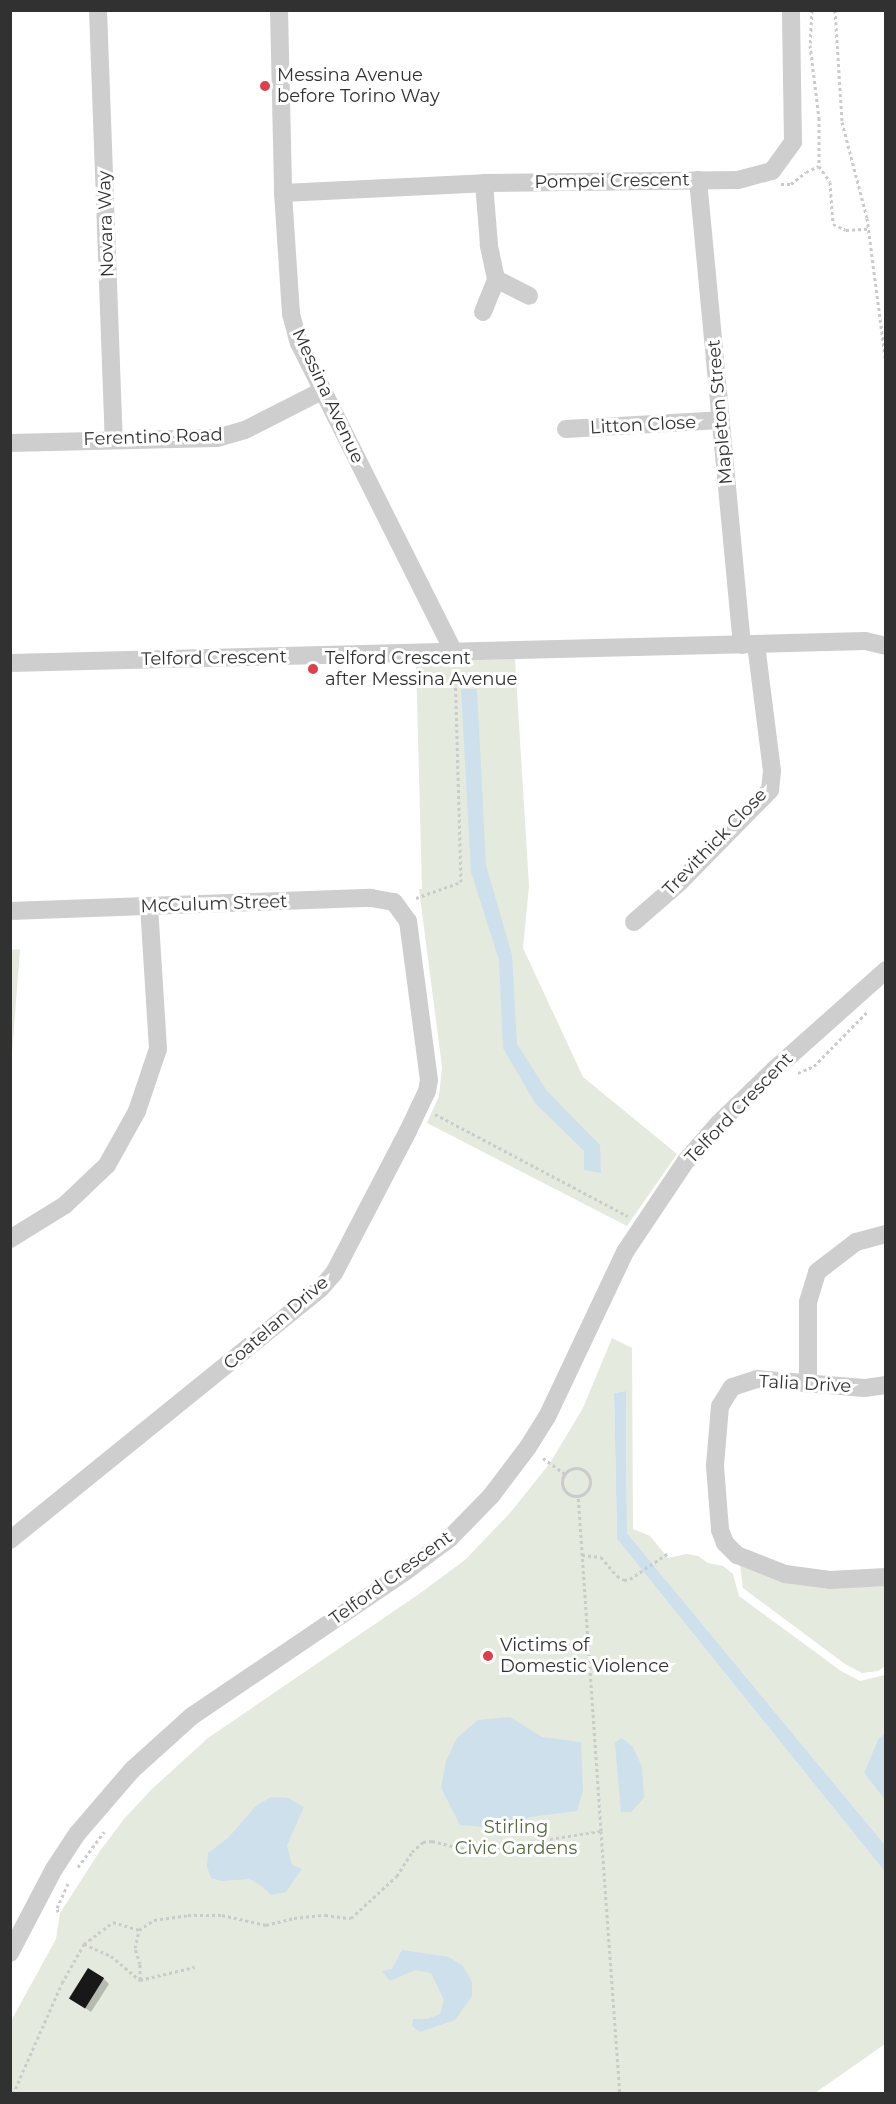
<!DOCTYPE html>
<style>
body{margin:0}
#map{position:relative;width:896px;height:2104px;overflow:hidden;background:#fff;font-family:Montserrat,sans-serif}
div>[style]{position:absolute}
.green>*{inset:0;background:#e4eade}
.water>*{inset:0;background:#cee0eb}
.shadow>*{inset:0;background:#0003}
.building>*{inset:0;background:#181818;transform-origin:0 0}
.path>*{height:3px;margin-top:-1.5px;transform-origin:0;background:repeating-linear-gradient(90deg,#cbcbcb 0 3px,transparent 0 6px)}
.path>.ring{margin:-1.5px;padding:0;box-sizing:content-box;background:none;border:3px solid #cbcbcb;border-radius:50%}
.minor>*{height:18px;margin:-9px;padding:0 9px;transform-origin:9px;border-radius:9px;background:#cecece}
.dots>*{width:16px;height:16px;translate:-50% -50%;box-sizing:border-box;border:3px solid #fff;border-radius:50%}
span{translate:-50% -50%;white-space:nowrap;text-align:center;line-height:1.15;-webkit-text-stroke:6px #fff;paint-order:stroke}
.poi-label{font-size:18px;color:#313131}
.left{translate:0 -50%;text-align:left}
.street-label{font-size:18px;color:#313131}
.park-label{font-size:18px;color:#546b41}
.frame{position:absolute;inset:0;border:12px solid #313131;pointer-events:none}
</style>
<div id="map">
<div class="green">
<i style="clip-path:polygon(515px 659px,529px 886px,523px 948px,583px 1077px,677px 1154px,627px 1226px,427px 1123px,439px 1096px,442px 1067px,419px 889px,422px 889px,416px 662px)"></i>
<i style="clip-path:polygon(20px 949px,11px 1067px,11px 950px)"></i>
<i style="clip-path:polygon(612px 1338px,632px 1348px,633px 1529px,650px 1536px,668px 1558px,686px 1554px,698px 1556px,708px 1563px,723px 1566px,733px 1574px,739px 1596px,841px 1671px,860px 1681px,885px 1675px,885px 1733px,878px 1739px,864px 1773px,885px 1800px,885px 1845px,627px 1533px,626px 1391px,614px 1393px,617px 1539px,885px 1872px,885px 2044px,815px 2093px,11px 2094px,11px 2021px,56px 1939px,60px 1913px,100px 1851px,124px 1819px,152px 1789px,208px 1738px,419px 1594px,465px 1560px,510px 1513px,550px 1463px,583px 1408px)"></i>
<i style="clip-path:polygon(740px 1565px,885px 1584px,885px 1666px,878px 1671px,862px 1673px,845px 1664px,743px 1588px)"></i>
</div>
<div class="water">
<i style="clip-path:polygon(461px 689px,477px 689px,486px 865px,512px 955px,517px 1044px,547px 1091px,600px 1145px,601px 1173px,584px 1170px,584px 1151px,535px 1103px,503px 1048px,499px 960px,471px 872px)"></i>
<i style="clip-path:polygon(626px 1391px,627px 1533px,885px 1845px,885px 1872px,617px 1539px,614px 1393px)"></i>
<i style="clip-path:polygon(510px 1717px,542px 1737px,581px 1742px,583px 1791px,577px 1811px,530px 1817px,506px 1829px,460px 1825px,441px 1788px,446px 1761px,457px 1738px,478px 1720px)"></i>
<i style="clip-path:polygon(885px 1733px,885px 1800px,864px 1773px,878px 1739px)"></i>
<i style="clip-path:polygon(622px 1738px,633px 1747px,642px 1767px,644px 1798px,631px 1812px,621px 1812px,615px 1743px)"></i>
<i style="clip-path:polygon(271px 1797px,288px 1798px,304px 1807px,287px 1845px,292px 1865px,302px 1869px,286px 1892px,271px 1895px,263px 1887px,249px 1879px,222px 1881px,211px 1878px,207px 1867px,208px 1853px,228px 1838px,256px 1806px)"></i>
<i style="clip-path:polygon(402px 1950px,449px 1957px,463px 1966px,472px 1982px,472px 1996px,455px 2020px,420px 2032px,412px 2026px,413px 2019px,427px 2019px,440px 2014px,444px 2000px,431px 1973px,415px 1970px,390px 1981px,382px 1971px,392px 1969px)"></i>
</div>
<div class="shadow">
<i style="clip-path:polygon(104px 1979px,109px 1984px,91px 2012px,71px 1998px)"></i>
</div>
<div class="building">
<i style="left:88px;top:1968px;width:19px;height:36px;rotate:32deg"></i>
</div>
<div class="path">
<i style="left:812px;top:10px;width:35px;rotate:93deg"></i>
<i style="left:810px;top:45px;width:74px;rotate:83deg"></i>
<i style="left:819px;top:118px;width:48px;rotate:90deg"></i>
<i style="left:819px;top:166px;width:19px;rotate:55deg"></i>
<i style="left:830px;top:182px;width:42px;rotate:85.9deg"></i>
<i style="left:833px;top:224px;width:14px;rotate:25deg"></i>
<i style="left:846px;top:230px;width:22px;rotate:-3deg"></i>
<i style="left:835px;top:10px;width:112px;rotate:86.4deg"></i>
<i style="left:842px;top:122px;width:99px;rotate:75.4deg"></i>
<i style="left:867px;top:218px;width:147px;rotate:82.6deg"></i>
<i style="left:781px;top:184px;width:10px"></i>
<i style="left:791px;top:184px;width:19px;rotate:-39deg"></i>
<i style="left:806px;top:172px;width:14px;rotate:-25deg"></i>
<i style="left:416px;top:898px;width:48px;rotate:-19.6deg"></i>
<i style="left:461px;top:882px;width:214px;rotate:-91.6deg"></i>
<i style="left:798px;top:1073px;width:17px;rotate:-24deg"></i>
<i style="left:814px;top:1066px;width:77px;rotate:-45.5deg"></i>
<i style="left:435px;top:1114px;width:218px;rotate:27.9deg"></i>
<i style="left:543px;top:1458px;width:26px;rotate:36deg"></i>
<i class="ring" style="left:562px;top:1468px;width:25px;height:25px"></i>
<i style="left:582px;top:1555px;width:19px;rotate:6deg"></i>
<i style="left:601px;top:1557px;width:25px;rotate:50deg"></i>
<i style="left:617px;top:1576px;width:8px;rotate:30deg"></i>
<i style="left:624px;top:1580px;width:6px;rotate:-9deg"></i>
<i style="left:630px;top:1579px;width:45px;rotate:-34deg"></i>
<i style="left:601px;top:1831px;width:264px;rotate:85.9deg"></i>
<i style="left:78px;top:1867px;width:44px;rotate:-53.4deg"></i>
<i style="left:58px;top:1912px;width:4px;rotate:-104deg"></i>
<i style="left:57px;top:1908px;width:27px;rotate:-66deg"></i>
<i style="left:84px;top:1944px;width:36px;rotate:-37deg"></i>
<i style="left:113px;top:1922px;width:27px;rotate:17deg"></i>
<i style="left:140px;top:1980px;width:16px;rotate:-90deg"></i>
<i style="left:140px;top:1964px;width:17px;rotate:-107deg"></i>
<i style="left:135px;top:1948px;width:18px;rotate:-77deg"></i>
<i style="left:139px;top:1930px;width:18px;rotate:-34deg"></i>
<i style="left:154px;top:1920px;width:34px;rotate:-8deg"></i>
<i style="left:188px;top:1915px;width:34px"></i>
<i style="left:222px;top:1915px;width:45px;rotate:12.8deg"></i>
<i style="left:266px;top:1925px;width:29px;rotate:-14deg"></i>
<i style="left:294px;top:1918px;width:31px;rotate:-6deg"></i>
<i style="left:325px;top:1915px;width:26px;rotate:7deg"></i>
<i style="left:351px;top:1918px;width:62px;rotate:-42.4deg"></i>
<i style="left:397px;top:1876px;width:28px;rotate:-58deg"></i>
<i style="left:412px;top:1852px;width:15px;rotate:-42deg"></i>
<i style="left:423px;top:1842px;width:9px;rotate:-6deg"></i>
<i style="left:432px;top:1841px;width:42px;rotate:13.7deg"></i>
<i style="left:473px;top:1851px;width:130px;rotate:-8.9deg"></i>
<i style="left:601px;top:1831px;width:335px;rotate:-93.9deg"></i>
<i style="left:13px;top:2094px;width:121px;rotate:-66.2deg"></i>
<i style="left:62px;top:1983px;width:45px;rotate:-60.6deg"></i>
<i style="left:84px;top:1944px;width:30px;rotate:24deg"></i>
<i style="left:111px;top:1956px;width:38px;rotate:40deg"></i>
<i style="left:140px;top:1980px;width:56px;rotate:-13.5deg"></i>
</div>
<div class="minor">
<i style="left:98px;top:10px;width:428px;rotate:87.9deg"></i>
<i style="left:279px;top:10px;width:183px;rotate:88.7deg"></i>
<i style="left:283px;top:193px;width:121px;rotate:86.2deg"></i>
<i style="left:291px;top:314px;width:30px;rotate:75deg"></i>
<i style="left:299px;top:343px;width:346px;rotate:63.4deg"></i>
<i style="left:698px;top:180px;width:467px;rotate:84.6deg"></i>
<i style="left:283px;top:193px;width:201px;rotate:-2.8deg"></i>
<i style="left:484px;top:183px;width:254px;rotate:-0.7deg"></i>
<i style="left:738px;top:180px;width:35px;rotate:-15deg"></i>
<i style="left:772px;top:171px;width:36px;rotate:-54deg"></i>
<i style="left:793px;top:142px;width:132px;rotate:-90.9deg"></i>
<i style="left:496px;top:279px;width:37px;rotate:27deg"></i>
<i style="left:483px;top:312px;width:35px;rotate:-68deg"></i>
<i style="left:496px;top:279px;width:35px;rotate:-102deg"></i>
<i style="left:489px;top:245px;width:62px;rotate:-94.6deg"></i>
<i style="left:566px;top:429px;width:154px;rotate:-3.3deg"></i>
<i style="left:10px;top:443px;width:207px;rotate:-1.4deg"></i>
<i style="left:217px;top:438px;width:29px;rotate:-16deg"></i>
<i style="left:245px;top:430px;width:86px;rotate:-26.9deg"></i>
<i style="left:10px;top:663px;width:855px;rotate:-1.47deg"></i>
<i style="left:865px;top:641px;width:22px;rotate:13deg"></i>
<i style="left:10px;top:911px;width:361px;rotate:-2.1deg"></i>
<i style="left:371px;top:898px;width:23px;rotate:10deg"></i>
<i style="left:394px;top:902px;width:24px;rotate:54deg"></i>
<i style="left:408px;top:921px;width:160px;rotate:82.5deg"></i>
<i style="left:429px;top:1080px;width:11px;rotate:100deg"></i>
<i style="left:427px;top:1091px;width:44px;rotate:115.4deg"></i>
<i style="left:408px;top:1131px;width:160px;rotate:117.5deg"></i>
<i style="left:334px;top:1273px;width:21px;rotate:131deg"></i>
<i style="left:320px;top:1289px;width:399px;rotate:141deg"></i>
<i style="left:634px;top:922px;width:61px;rotate:-41deg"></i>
<i style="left:680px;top:882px;width:129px;rotate:-45.6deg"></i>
<i style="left:770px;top:790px;width:19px;rotate:-84deg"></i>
<i style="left:772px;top:771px;width:128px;rotate:-97.2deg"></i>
<i style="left:10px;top:1239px;width:65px;rotate:-31.7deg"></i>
<i style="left:65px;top:1205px;width:58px;rotate:-43.6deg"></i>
<i style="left:107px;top:1165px;width:62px;rotate:-60.9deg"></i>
<i style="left:137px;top:1111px;width:65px;rotate:-71.3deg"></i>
<i style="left:158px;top:1049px;width:143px;rotate:-93.6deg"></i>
<i style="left:808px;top:1384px;width:82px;rotate:-90deg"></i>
<i style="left:808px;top:1302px;width:31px;rotate:-73deg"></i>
<i style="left:817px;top:1272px;width:49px;rotate:-37.6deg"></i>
<i style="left:856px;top:1242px;width:31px;rotate:-15deg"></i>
<i style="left:886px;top:1385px;width:22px;rotate:172deg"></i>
<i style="left:864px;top:1388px;width:107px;rotate:-175.2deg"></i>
<i style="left:757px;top:1379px;width:26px;rotate:162deg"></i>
<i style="left:732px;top:1387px;width:22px;rotate:122deg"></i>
<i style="left:720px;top:1406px;width:60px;rotate:94.8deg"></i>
<i style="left:715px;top:1466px;width:64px;rotate:85.5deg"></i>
<i style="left:720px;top:1530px;width:14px;rotate:69deg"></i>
<i style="left:725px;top:1543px;width:17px;rotate:45deg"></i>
<i style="left:737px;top:1555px;width:52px;rotate:21.6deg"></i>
<i style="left:785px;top:1574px;width:45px;rotate:7.6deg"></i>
<i style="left:830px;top:1580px;width:56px;rotate:-3.1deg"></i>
<i style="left:10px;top:1953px;width:95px;rotate:-62.4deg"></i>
<i style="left:54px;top:1869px;width:42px;rotate:-56.7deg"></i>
<i style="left:77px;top:1834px;width:84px;rotate:-49.3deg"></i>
<i style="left:132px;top:1770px;width:81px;rotate:-42deg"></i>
<i style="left:192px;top:1716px;width:258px;rotate:-34.1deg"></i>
<i style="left:406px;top:1571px;width:55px;rotate:-36.9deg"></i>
<i style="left:450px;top:1538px;width:59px;rotate:-45.7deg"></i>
<i style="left:491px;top:1496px;width:61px;rotate:-52.9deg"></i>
<i style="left:528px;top:1447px;width:36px;rotate:-58deg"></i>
<i style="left:547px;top:1417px;width:183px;rotate:-64.7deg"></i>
<i style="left:625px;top:1252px;width:110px;rotate:-56.2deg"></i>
<i style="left:686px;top:1161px;width:50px;rotate:-49deg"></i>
<i style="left:719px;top:1123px;width:78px;rotate:-44deg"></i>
<i style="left:775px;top:1069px;width:149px;rotate:-41.7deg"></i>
</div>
<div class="dots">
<i style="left:265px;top:86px;background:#db404b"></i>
<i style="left:313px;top:669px;background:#db404b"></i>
<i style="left:488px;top:1656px;background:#db404b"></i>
</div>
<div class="poi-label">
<span class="left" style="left:277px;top:86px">Messina Avenue<br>before Torino Way</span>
<span class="left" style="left:325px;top:669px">Telford Crescent<br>after Messina Avenue</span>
<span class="left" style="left:500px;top:1656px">Victims of<br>Domestic Violence</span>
</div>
<div class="street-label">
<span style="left:612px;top:181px;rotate:-1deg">Pompei Crescent</span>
<span style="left:106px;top:224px;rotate:-92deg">Novara Way</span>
<span style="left:328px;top:396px;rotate:65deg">Messina Avenue</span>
<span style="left:720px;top:412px;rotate:-95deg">Mapleton Street</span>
<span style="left:643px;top:425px;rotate:-3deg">Litton Close</span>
<span style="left:153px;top:437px;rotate:-2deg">Ferentino Road</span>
<span style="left:214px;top:658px;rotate:-1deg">Telford Crescent</span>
<span style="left:715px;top:842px;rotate:-46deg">Trevithick Close</span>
<span style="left:214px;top:904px;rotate:-2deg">McCulum Street</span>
<span style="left:739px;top:1108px;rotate:-46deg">Telford Crescent</span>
<span style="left:276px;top:1323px;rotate:-41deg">Coatelan Drive</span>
<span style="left:805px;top:1384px;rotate:3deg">Talia Drive</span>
<span style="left:391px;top:1578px;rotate:-36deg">Telford Crescent</span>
</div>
<div class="park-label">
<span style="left:516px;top:1838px">Stirling<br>Civic Gardens</span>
</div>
<div class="frame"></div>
</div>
